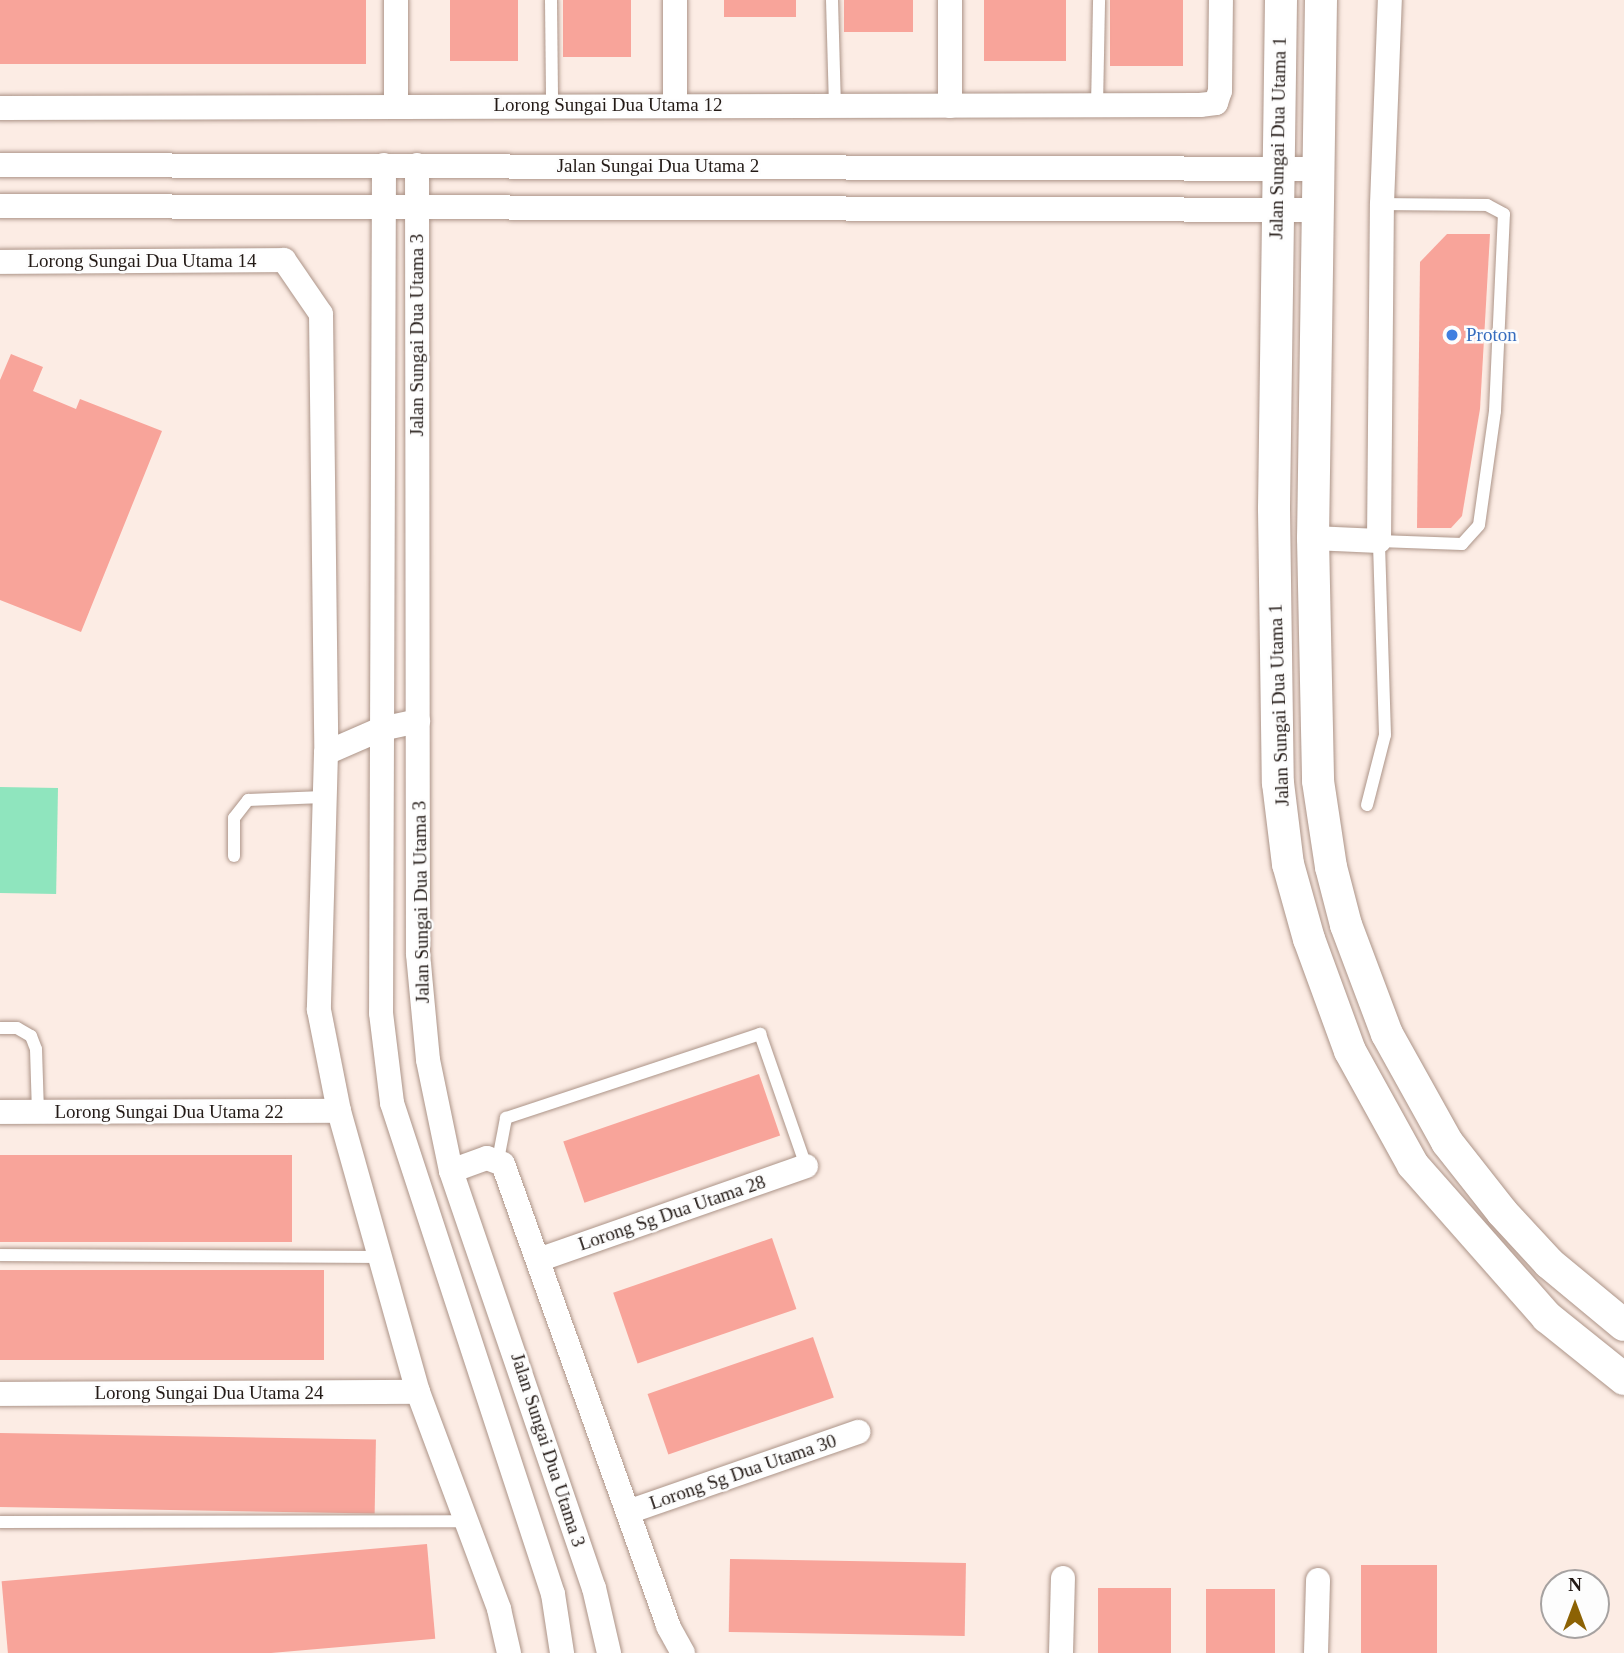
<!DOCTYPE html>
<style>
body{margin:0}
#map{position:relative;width:1624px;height:1653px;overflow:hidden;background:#fcece4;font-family:Georgia,serif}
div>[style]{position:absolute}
.green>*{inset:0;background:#8fe5be;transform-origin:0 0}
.building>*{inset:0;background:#f8a49a;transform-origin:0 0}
.roads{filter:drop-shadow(0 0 2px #ac9488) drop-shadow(0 0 2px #ac9488)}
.service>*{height:12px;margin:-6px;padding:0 6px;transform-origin:6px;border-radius:6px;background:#fff}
.minor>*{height:24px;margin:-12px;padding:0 12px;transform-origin:12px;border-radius:12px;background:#fff}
.tertiary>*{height:32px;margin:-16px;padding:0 16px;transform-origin:16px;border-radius:16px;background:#fff}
.dots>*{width:19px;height:19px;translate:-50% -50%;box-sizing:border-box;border:4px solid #fdfdfd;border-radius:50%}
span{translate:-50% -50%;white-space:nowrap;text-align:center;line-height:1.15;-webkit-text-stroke:5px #fdfdfd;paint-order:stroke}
.street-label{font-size:19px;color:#231a16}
.shop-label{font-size:19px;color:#366cbe}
.left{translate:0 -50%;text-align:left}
.north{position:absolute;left:1540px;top:1569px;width:70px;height:70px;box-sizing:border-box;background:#fdfdfd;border:2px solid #a6a2a1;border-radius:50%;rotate:0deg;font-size:19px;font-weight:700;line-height:28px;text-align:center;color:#231a16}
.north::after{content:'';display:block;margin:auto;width:24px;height:32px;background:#8c6204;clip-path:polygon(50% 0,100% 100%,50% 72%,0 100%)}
</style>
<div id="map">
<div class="green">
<i style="left:0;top:787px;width:58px;height:106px;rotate:1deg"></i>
</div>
<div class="building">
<i style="left:0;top:0;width:366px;height:64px"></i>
<i style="left:450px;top:0;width:68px;height:61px"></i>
<i style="left:563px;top:0;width:68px;height:57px"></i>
<i style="left:724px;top:0;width:72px;height:17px"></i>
<i style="left:844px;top:0;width:69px;height:32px"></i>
<i style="left:984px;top:0;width:82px;height:61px"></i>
<i style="left:1110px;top:0;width:73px;height:66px"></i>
<i style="clip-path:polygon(1447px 234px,1490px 234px,1480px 409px,1462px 516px,1451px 528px,1417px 528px,1420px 262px)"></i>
<i style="clip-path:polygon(11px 354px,43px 367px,33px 391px,76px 409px,80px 399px,162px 431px,81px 632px,0 600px,0 380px)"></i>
<i style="left:759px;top:1074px;width:65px;height:207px;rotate:71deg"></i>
<i style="left:0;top:1155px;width:292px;height:87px"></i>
<i style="left:772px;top:1238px;width:75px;height:168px;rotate:71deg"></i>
<i style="left:0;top:1270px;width:324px;height:90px"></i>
<i style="left:813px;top:1337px;width:64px;height:175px;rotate:71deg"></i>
<i style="left:0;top:1433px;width:376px;height:74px;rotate:1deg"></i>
<i style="left:427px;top:1544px;width:95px;height:427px;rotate:85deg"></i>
<i style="left:730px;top:1559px;width:236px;height:73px;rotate:1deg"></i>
<i style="left:1361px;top:1565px;width:76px;height:88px"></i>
<i style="left:1098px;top:1588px;width:73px;height:65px"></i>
<i style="left:1206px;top:1589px;width:69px;height:64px"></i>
</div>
<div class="roads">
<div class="service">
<i style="left:551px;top:0;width:104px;rotate:89.4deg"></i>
<i style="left:832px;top:0;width:106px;rotate:88.4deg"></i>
<i style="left:1097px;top:107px;width:107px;rotate:-88.9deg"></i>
<i style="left:1367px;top:805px;width:72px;rotate:-75.6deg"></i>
<i style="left:1385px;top:735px;width:194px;rotate:-91.8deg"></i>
<i style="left:1379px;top:541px;width:83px;rotate:2.1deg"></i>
<i style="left:1462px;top:544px;width:25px;rotate:-48deg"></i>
<i style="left:1479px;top:525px;width:115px;rotate:-82deg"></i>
<i style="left:1495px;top:411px;width:197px;rotate:-87.4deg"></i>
<i style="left:1504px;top:214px;width:19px;rotate:-152deg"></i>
<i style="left:1487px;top:205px;width:105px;rotate:-179.5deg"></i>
<i style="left:234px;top:856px;width:38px;rotate:-90deg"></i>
<i style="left:234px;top:818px;width:23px;rotate:-52deg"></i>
<i style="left:248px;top:800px;width:75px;rotate:-2.3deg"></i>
<i style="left:0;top:1028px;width:17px"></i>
<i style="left:17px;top:1028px;width:16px;rotate:30deg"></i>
<i style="left:31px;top:1036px;width:14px;rotate:69deg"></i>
<i style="left:36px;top:1049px;width:63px;rotate:88.2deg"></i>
<i style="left:498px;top:1160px;width:43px;rotate:-79.2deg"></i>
<i style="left:506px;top:1118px;width:268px;rotate:-18.3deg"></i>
<i style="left:760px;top:1034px;width:140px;rotate:70.8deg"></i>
<i style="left:0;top:1255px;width:379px;rotate:0.3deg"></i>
<i style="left:0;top:1522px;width:465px;rotate:-0.1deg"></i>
</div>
<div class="minor">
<i style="left:396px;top:0;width:107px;rotate:90deg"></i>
<i style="left:675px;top:104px;width:104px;rotate:-90deg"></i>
<i style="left:950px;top:106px;width:106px;rotate:-90deg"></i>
<i style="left:0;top:108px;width:1200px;rotate:-0.14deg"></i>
<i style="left:1200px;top:105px;width:16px;rotate:-7deg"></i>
<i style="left:1216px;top:103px;width:13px;rotate:-72deg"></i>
<i style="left:1220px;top:91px;width:91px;rotate:-89.4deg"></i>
<i style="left:0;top:165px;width:1315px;rotate:0.17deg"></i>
<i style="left:384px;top:165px;width:848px;rotate:90.2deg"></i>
<i style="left:381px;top:1013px;width:91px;rotate:83deg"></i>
<i style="left:392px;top:1103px;width:517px;rotate:71.85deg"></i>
<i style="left:553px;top:1594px;width:60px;rotate:81.3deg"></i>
<i style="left:417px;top:165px;width:789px;rotate:89.93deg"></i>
<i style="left:418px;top:954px;width:106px;rotate:84.6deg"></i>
<i style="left:428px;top:1060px;width:113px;rotate:78.3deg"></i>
<i style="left:451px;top:1171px;width:441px;rotate:71.1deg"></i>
<i style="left:594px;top:1588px;width:67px;rotate:77deg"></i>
<i style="left:0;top:206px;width:1315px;rotate:0.17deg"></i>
<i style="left:0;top:262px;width:284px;rotate:-0.4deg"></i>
<i style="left:284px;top:260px;width:65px;rotate:55.6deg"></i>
<i style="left:321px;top:314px;width:439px;rotate:89.3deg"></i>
<i style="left:326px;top:753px;width:257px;rotate:91.6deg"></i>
<i style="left:319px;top:1010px;width:103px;rotate:78.8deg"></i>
<i style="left:339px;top:1111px;width:292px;rotate:74.3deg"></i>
<i style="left:418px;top:1392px;width:232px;rotate:69.5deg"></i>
<i style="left:499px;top:1609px;width:45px;rotate:77.2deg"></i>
<i style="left:1313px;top:538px;width:66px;rotate:2.6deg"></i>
<i style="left:1379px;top:541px;width:337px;rotate:-89.5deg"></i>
<i style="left:1382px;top:204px;width:204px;rotate:-87.8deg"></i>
<i style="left:326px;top:753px;width:60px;rotate:-23.6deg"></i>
<i style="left:381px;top:729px;width:38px;rotate:-12deg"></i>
<i style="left:0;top:1112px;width:339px;rotate:-0.2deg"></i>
<i style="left:451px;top:1171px;width:38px;rotate:-20deg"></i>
<i style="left:487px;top:1158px;width:17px;rotate:21deg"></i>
<i style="left:503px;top:1164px;width:491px;rotate:70.3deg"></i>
<i style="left:668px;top:1626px;width:31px;rotate:61deg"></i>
<i style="left:538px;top:1260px;width:284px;rotate:-19.3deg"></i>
<i style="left:0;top:1394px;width:418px;rotate:-0.3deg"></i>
<i style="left:628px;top:1512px;width:244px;rotate:-19.2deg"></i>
<i style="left:1061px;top:1653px;width:75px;rotate:-88.5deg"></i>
<i style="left:1316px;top:1653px;width:73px;rotate:-88.4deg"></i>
</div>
<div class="tertiary">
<i style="left:1281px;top:0;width:509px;rotate:90.79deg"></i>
<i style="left:1274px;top:509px;width:274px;rotate:89.2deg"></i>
<i style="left:1278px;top:783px;width:82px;rotate:83deg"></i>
<i style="left:1288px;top:864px;width:78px;rotate:74.4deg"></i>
<i style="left:1309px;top:939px;width:119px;rotate:69.9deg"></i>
<i style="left:1350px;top:1051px;width:130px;rotate:61.1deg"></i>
<i style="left:1413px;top:1165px;width:203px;rotate:48.6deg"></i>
<i style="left:1547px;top:1317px;width:99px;rotate:38.8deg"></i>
<i style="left:1321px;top:0;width:538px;rotate:90.85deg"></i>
<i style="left:1313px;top:538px;width:243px;rotate:88.8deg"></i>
<i style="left:1318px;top:781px;width:87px;rotate:81.4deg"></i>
<i style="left:1331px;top:867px;width:60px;rotate:75.5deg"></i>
<i style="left:1346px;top:925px;width:116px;rotate:69.4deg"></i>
<i style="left:1387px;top:1034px;width:124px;rotate:60.9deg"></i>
<i style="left:1447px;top:1142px;width:89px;rotate:51.8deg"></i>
<i style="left:1502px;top:1212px;width:69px;rotate:47.3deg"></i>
<i style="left:1549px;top:1263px;width:97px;rotate:39.6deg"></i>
</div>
</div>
<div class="dots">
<i style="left:1452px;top:335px;background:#3f7fe0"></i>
</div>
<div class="street-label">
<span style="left:608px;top:105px">Lorong Sungai Dua Utama 12</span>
<span style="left:1278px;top:138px;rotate:-89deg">Jalan Sungai Dua Utama 1</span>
<span style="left:658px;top:166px">Jalan Sungai Dua Utama 2</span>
<span style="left:142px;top:261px">Lorong Sungai Dua Utama 14</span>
<span style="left:417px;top:335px;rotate:-90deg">Jalan Sungai Dua Utama 3</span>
<span style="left:1279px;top:705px;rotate:-92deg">Jalan Sungai Dua Utama 1</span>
<span style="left:421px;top:902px;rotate:-91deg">Jalan Sungai Dua Utama 3</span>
<span style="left:169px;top:1112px">Lorong Sungai Dua Utama 22</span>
<span style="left:672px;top:1213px;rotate:-19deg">Lorong Sg Dua Utama 28</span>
<span style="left:209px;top:1393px">Lorong Sungai Dua Utama 24</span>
<span style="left:548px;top:1450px;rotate:72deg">Jalan Sungai Dua Utama 3</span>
<span style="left:743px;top:1472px;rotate:-19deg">Lorong Sg Dua Utama 30</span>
</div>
<div class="shop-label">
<span class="left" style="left:1466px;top:335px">Proton</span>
</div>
<div class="north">N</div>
</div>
